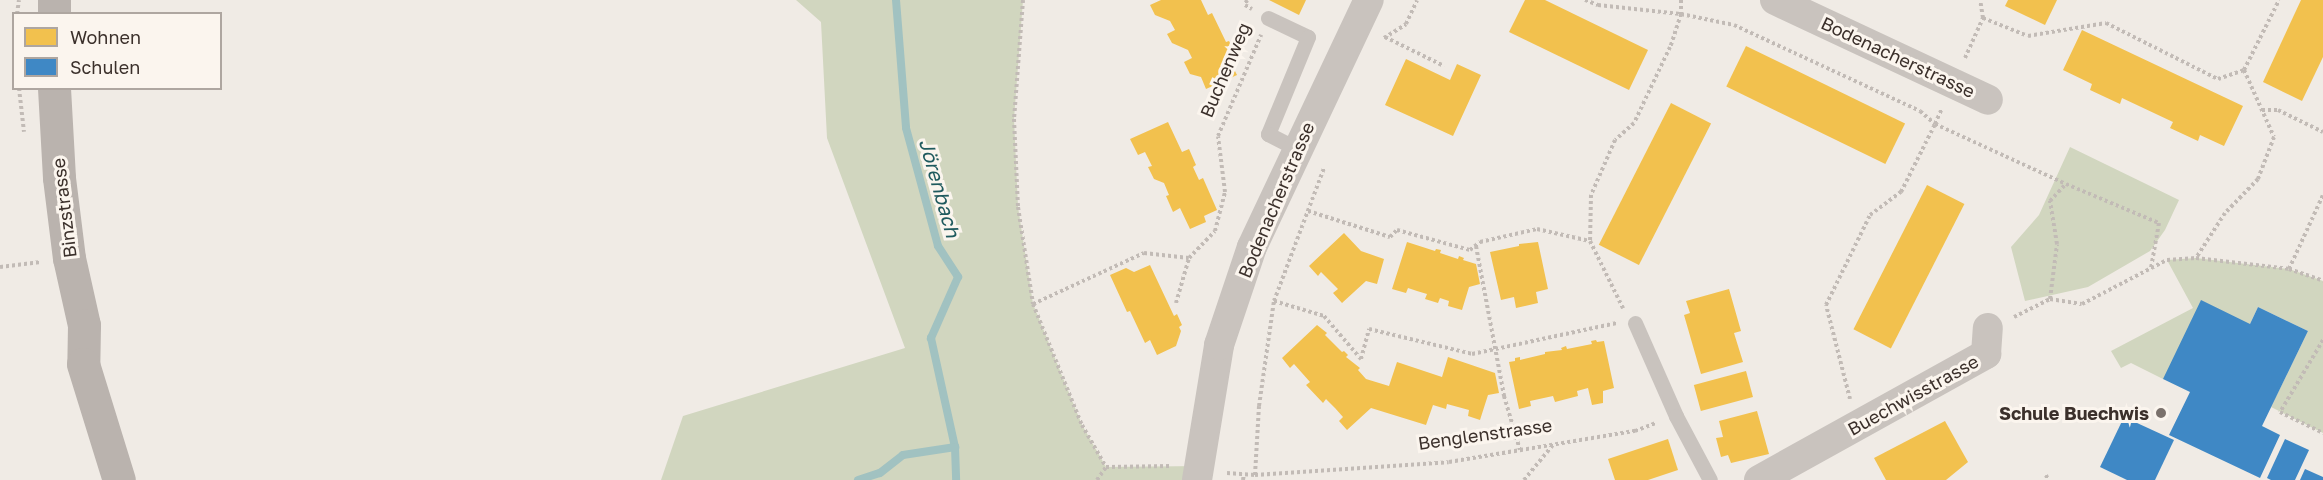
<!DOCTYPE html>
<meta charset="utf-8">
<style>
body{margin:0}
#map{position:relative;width:2323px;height:480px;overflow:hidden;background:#f0ebe5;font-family:"Golos Text",sans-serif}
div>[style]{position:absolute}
.green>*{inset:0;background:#d1d6bf}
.homes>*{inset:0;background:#f2c14e;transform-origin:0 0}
.schools>*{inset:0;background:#3f88c5}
.stream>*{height:8px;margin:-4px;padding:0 4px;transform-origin:4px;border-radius:4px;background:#a1c2c1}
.path>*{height:4px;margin-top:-2px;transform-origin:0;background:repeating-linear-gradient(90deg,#c2bbb6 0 3px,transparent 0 6px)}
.lane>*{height:15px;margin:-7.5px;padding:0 7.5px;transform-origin:7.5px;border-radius:7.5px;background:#c9c3be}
.street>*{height:30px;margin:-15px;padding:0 15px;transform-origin:15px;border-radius:15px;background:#c9c3be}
.secondary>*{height:33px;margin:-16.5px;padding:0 16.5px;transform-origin:16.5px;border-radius:16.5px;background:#bab3ae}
.dots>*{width:16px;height:16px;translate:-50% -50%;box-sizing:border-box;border:3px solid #fbf5ee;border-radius:50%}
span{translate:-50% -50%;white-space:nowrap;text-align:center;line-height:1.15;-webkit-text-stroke:6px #fbf5ee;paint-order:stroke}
.street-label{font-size:18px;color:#3b302b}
.poi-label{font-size:18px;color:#3b302b;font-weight:700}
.right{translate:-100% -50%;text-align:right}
.water-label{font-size:20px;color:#1f5a5e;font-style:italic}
.legend{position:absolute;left:12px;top:12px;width:210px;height:78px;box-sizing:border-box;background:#fbf5ee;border:2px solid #aea6a0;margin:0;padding:8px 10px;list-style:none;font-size:18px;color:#3b302b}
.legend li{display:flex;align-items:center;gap:12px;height:30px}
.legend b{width:30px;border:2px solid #aea6a0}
</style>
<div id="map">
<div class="green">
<i style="clip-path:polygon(796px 0,1023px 0,1014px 119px,1018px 207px,1033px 304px,1082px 425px,1106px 467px,1200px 466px,1197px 480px,661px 480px,683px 416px,905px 348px,827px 138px,821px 22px)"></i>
<i style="clip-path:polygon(2070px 147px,2179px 200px,2165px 230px,2150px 251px,2088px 287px,2025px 301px,2011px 247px,2039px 215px)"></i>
<i style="clip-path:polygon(2196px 258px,2289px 269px,2323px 281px,2323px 433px,2271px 407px,2308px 331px,2258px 307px,2250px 324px,2163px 379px,2131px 363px,2121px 368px,2111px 351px,2193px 308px,2167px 260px)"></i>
</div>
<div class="homes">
<i style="clip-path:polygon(1161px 0,1201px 0,1208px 15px,1212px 13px,1226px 42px,1229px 41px,1237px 57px,1230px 61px,1237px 75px,1206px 89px,1201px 77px,1190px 74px,1184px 62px,1192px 58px,1188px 50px,1172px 43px,1167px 34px,1175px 30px,1170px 21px,1155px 15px,1150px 5px)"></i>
<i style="clip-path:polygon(1269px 0,1306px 0,1299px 15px)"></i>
<i style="clip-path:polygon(1525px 0,1545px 0,1648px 50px,1629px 90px,1509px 32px)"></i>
<i style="clip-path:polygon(2008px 0,2057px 0,2045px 25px,2005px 6px)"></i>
<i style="clip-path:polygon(2301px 0,2323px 0,2323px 57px,2302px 101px,2263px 82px)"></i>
<i style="clip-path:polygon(2082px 30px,2243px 106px,2224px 146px,2200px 135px,2198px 141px,2170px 128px,2173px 122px,2122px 98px,2120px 104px,2090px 90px,2092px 84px,2063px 70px)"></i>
<i style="left:1746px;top:46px;width:177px;height:45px;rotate:26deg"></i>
<i style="clip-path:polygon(1406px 59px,1450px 80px,1457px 64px,1481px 75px,1453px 136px,1385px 105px)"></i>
<i style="left:1671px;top:103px;width:45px;height:159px;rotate:27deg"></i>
<i style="clip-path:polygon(1168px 122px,1182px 152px,1189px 149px,1196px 165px,1193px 167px,1199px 180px,1203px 178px,1217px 210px,1204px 216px,1206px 222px,1190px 229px,1180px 208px,1173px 212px,1166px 196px,1169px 195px,1164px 183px,1154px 179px,1148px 167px,1152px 166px,1145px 152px,1138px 155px,1130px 139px)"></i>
<i style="left:1927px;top:185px;width:42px;height:162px;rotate:27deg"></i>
<i style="clip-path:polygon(1344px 233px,1361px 251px,1384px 259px,1377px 284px,1366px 281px,1342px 303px,1333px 293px,1338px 289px,1321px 272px,1318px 276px,1309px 266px)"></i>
<i style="clip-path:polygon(1407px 242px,1435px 251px,1436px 249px,1441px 250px,1440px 253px,1458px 259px,1459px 256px,1464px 258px,1463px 260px,1476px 264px,1480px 284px,1469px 287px,1462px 310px,1448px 306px,1449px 301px,1440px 298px,1438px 303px,1425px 299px,1427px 294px,1417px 291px,1408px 288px,1406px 293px,1392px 289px)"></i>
<i style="clip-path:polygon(1538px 242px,1548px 289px,1536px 292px,1538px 303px,1516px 308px,1514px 297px,1501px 300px,1490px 252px,1519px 246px,1519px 244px)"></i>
<i style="clip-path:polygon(1150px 265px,1174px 316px,1177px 314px,1182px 325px,1179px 327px,1181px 331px,1176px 346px,1157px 355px,1150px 340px,1145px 343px,1130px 311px,1127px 312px,1110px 275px,1126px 268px,1134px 272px)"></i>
<i style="clip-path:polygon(1729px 289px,1741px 331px,1734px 333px,1743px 362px,1701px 374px,1684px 315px,1690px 313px,1686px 301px)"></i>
<i style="clip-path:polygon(1317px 325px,1327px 333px,1325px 335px,1342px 352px,1344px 351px,1348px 355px,1346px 357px,1360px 368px,1358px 370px,1366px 379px,1389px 386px,1397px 362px,1442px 377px,1448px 357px,1495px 373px,1499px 393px,1488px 395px,1480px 420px,1468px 416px,1469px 410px,1447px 404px,1446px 409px,1433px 405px,1426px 425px,1371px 408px,1347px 430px,1339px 421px,1343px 417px,1335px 408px,1326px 399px,1323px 403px,1306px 385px,1310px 382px,1294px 364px,1290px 368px,1282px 358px)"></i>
<i style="clip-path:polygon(1596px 340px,1597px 342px,1604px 341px,1614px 388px,1603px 391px,1603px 403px,1592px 405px,1588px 388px,1577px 391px,1578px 396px,1555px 402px,1553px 396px,1530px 401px,1531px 406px,1519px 409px,1509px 362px,1515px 361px,1515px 358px,1520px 357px,1520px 360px,1545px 354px,1545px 352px,1562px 350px,1561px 348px,1566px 346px,1567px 349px,1592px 344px,1591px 341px)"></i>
<i style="left:1746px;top:371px;width:27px;height:54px;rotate:75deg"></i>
<i style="clip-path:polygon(1757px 411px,1769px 454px,1731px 463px,1728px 455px,1721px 457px,1716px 438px,1723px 437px,1719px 421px)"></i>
<i style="clip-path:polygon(1945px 421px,1968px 462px,1946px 480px,1886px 480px,1874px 458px)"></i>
<i style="clip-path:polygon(1668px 439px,1678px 470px,1648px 480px,1615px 480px,1608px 459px)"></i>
</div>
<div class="schools">
<i style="clip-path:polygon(2201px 300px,2250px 324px,2258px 307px,2308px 331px,2262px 426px,2280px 435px,2260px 478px,2169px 435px,2190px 392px,2163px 379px)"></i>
<i style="clip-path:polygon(2124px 417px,2174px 440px,2155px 480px,2127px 480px,2100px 467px)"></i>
<i style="clip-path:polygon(2285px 439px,2309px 450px,2295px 480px,2271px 480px,2267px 478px)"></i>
<i style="clip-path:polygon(2305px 469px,2323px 477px,2323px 480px,2300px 480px)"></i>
</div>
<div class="stream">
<i style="left:896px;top:0;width:128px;rotate:85.5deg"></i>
<i style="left:906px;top:128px;width:122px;rotate:74.8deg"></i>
<i style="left:938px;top:246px;width:37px;rotate:57deg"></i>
<i style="left:958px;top:277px;width:67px;rotate:113.9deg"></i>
<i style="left:931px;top:338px;width:112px;rotate:77.6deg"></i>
<i style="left:955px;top:447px;width:33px;rotate:88deg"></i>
<i style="left:858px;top:480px;width:23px;rotate:-18deg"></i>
<i style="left:880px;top:473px;width:29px;rotate:-38deg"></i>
<i style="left:903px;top:455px;width:53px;rotate:-8.7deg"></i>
</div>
<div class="path">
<i style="left:1023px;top:0;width:119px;rotate:94.3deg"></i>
<i style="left:1014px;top:119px;width:88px;rotate:87.4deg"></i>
<i style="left:1018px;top:207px;width:98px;rotate:81.2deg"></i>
<i style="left:1033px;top:304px;width:131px;rotate:68deg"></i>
<i style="left:1082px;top:425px;width:48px;rotate:60.3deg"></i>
<i style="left:1247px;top:0;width:5px;rotate:112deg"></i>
<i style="left:1245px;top:5px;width:8px;rotate:30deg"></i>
<i style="left:1585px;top:0;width:14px;rotate:21deg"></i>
<i style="left:1598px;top:5px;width:83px;rotate:6.2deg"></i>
<i style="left:1681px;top:14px;width:35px;rotate:108deg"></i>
<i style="left:1670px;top:47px;width:84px;rotate:115.3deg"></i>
<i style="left:1634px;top:123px;width:25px;rotate:138deg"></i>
<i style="left:1615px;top:140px;width:60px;rotate:113.6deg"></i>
<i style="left:1591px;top:195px;width:46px;rotate:91.2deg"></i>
<i style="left:1590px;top:241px;width:75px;rotate:63.8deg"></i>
<i style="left:1681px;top:0;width:14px;rotate:90deg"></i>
<i style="left:1681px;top:14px;width:54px;rotate:11.7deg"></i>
<i style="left:1734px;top:25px;width:205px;rotate:24.8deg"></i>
<i style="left:1920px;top:111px;width:20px;rotate:41deg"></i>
<i style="left:1935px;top:124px;width:17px;rotate:-66deg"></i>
<i style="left:17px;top:14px;width:14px;rotate:-82deg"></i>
<i style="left:1983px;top:18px;width:48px;rotate:21.8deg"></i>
<i style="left:2028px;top:36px;width:79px;rotate:-9.5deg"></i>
<i style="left:2106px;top:23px;width:125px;rotate:26.6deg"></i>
<i style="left:2218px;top:79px;width:28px;rotate:-19deg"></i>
<i style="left:2244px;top:70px;width:73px;rotate:65.9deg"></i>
<i style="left:2274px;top:137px;width:45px;rotate:110.9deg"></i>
<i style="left:2258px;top:179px;width:47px;rotate:134.1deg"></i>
<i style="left:2225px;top:213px;width:54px;rotate:122.8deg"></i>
<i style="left:1385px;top:37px;width:66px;rotate:26.2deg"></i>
<i style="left:1384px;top:38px;width:26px;rotate:-32deg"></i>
<i style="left:1406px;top:24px;width:26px;rotate:-65deg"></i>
<i style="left:1965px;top:58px;width:44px;rotate:-65.8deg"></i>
<i style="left:1983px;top:18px;width:18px;rotate:-99deg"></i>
<i style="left:2244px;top:70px;width:78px;rotate:-63.4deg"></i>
<i style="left:19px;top:88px;width:44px;rotate:83.5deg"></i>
<i style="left:2262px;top:110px;width:16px"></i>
<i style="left:2278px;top:110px;width:50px;rotate:26.1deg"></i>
<i style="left:1308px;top:211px;width:86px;rotate:17.6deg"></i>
<i style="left:1390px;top:237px;width:10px;rotate:-45deg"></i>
<i style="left:1397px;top:230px;width:76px;rotate:15.3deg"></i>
<i style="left:1470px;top:250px;width:13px;rotate:-39deg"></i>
<i style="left:1480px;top:242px;width:58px;rotate:-12.8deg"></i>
<i style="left:1537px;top:229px;width:54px;rotate:12.8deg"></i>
<i style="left:1476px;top:246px;width:153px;rotate:79.4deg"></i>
<i style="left:1504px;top:396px;width:56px;rotate:73.5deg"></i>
<i style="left:0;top:267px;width:41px;rotate:-7deg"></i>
<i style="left:2289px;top:269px;width:81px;rotate:-65.3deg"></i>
<i style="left:2050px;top:299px;width:55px;rotate:-82.7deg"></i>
<i style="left:2057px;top:244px;width:44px;rotate:-99.2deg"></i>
<i style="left:2050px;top:201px;width:23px;rotate:-47deg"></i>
<i style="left:1274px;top:301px;width:52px;rotate:16.7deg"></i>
<i style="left:1324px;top:316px;width:57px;rotate:49.3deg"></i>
<i style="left:1361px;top:359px;width:31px;rotate:-75deg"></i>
<i style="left:1369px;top:329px;width:106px;rotate:13.6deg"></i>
<i style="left:1472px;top:354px;width:148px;rotate:-12.1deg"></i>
<i style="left:1176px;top:303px;width:47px;rotate:-73.9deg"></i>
<i style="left:1189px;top:258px;width:37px;rotate:-46deg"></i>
<i style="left:1215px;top:231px;width:40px;rotate:-75.6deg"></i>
<i style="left:1225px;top:192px;width:56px;rotate:-97.1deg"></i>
<i style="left:1218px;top:136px;width:110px;rotate:-66.9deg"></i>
<i style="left:1033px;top:304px;width:122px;rotate:-24.7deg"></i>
<i style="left:1144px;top:253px;width:45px;rotate:6.3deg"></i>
<i style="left:2014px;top:317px;width:40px;rotate:-26.6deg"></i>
<i style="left:2050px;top:299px;width:32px;rotate:9deg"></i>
<i style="left:2082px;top:304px;width:96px;rotate:-27.4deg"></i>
<i style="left:2167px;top:260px;width:29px;rotate:-4deg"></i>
<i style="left:2196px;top:258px;width:94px;rotate:6.7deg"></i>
<i style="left:2289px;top:269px;width:36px;rotate:19deg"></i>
<i style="left:2323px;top:340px;width:84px;rotate:120.8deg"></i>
<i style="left:2280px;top:412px;width:48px;rotate:26deg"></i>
<i style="left:1850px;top:399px;width:97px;rotate:-104.3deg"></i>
<i style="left:1826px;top:305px;width:100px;rotate:-63.9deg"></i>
<i style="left:1870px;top:215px;width:39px;rotate:-37deg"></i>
<i style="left:1901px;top:192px;width:76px;rotate:-63.4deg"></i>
<i style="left:1935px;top:124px;width:144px;rotate:24.6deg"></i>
<i style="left:2066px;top:184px;width:101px;rotate:22.8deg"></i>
<i style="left:2159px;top:223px;width:46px;rotate:100.1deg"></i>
<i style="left:1106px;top:467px;width:65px;rotate:-0.9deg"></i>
<i style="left:1227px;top:473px;width:28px;rotate:4deg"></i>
<i style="left:1255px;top:475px;width:194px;rotate:-3.8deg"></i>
<i style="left:1449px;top:462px;width:189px;rotate:-9.5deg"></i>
<i style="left:1635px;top:431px;width:22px;rotate:-21deg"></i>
<i style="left:1255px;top:475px;width:69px;rotate:-86.7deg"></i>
<i style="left:1259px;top:406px;width:106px;rotate:-81.9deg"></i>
<i style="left:1274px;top:301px;width:142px;rotate:-69.4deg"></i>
<i style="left:2046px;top:475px;width:5px;rotate:68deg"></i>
<i style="left:1097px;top:480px;width:16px;rotate:-55deg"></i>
<i style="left:1243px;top:480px;width:6px;rotate:-81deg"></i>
<i style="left:1524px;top:480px;width:45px;rotate:-50.4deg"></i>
</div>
<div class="lane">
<i style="left:1268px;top:18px;width:44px;rotate:25.4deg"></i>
<i style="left:1308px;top:37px;width:105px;rotate:112.4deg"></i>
<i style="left:1268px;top:134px;width:33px;rotate:27deg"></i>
<i style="left:1635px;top:323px;width:102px;rotate:66.2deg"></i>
<i style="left:1676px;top:416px;width:72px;rotate:62deg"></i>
</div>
<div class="street">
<i style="left:1775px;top:0;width:235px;rotate:25.1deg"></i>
<i style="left:1197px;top:480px;width:137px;rotate:-80.7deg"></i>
<i style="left:1219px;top:345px;width:103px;rotate:-71.4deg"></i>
<i style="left:1252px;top:247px;width:273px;rotate:-64.7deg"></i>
<i style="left:1759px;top:480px;width:260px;rotate:-29deg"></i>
<i style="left:1986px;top:354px;width:26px;rotate:-86deg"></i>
</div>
<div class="secondary">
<i style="left:54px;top:14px;width:14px;rotate:-90deg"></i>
<i style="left:54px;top:88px;width:90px;rotate:86.8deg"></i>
<i style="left:59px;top:178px;width:81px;rotate:82.9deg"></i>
<i style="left:69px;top:258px;width:69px;rotate:77.4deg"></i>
<i style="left:84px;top:325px;width:39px;rotate:91deg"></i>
<i style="left:83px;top:364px;width:121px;rotate:72.8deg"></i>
</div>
<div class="dots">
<i style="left:2161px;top:413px;background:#7a716c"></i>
</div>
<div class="street-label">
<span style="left:1898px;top:57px;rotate:25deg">Bodenacherstrasse</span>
<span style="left:1225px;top:70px;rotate:-67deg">Buchenweg</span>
<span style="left:1276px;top:200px;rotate:-67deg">Bodenacherstrasse</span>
<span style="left:64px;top:208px;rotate:-97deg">Binzstrasse</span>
<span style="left:1913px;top:395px;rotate:-29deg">Buechwisstrasse</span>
<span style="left:1485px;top:434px;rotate:-8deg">Benglenstrasse</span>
</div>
<div class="poi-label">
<span class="right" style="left:2149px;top:413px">Schule Buechwis</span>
</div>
<div class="water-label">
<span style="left:940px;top:188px;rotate:74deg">Jörenbach</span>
</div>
<ul class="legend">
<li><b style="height:16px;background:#f2c14e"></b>Wohnen</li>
<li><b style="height:16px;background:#3f88c5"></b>Schulen</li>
</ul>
</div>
